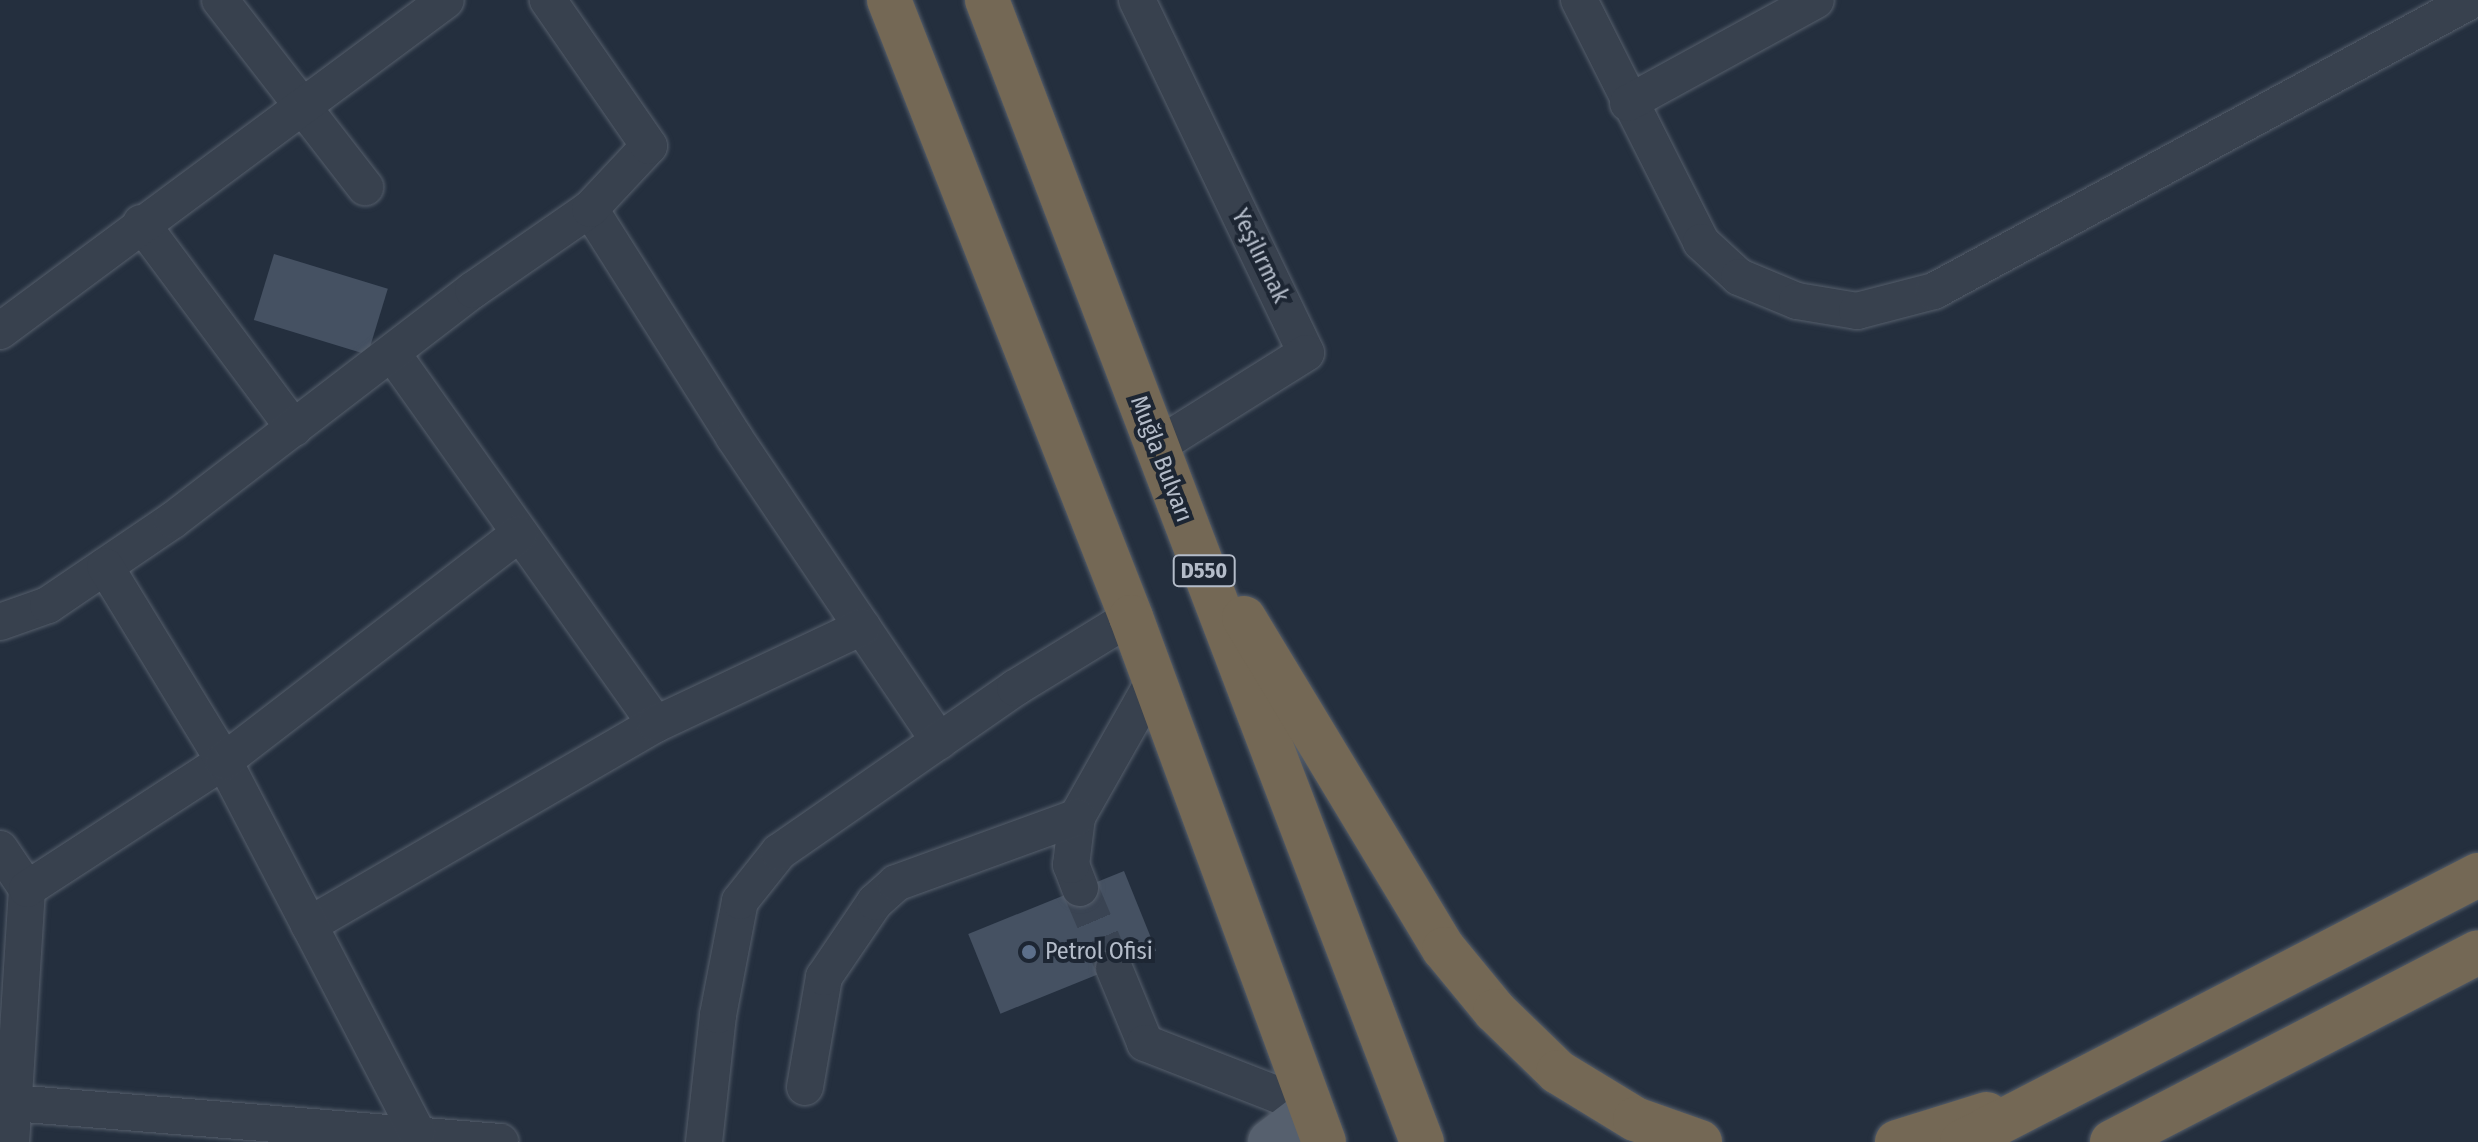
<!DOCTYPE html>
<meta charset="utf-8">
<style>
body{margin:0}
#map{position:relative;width:2478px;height:1142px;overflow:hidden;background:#242f3e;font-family:"Fira Sans Condensed",sans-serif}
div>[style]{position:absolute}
.building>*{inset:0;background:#455162;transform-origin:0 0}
.minor-tunnel>*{height:36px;margin-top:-18px;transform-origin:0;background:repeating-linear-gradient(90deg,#3a4453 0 36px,transparent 0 54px)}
.roads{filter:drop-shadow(0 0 2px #565f6c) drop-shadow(0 0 2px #565f6c)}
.minor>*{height:36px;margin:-18px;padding:0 18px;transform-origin:18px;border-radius:18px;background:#38414e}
.major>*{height:44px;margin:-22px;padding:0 22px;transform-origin:22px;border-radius:22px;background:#56606e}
.highway>*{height:44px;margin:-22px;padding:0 22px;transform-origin:22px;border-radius:22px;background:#746855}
.dots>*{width:22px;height:22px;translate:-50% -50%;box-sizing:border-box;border:4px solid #1d2633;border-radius:50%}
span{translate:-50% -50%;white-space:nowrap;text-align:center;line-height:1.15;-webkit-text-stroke:8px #1d2633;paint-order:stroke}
.shield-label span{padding:2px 6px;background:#1d2633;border:2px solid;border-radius:6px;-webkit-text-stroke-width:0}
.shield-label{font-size:22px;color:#b4bcc9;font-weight:700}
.street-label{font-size:24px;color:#b4bcc9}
.poi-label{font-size:24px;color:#b4bcc9}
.left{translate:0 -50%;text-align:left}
</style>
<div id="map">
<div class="building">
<i style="left:274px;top:254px;width:119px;height:69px;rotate:17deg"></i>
<i style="left:1124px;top:871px;width:86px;height:168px;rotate:68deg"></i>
</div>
<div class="minor-tunnel">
<i style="left:1080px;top:888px;width:87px;rotate:67deg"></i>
</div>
<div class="roads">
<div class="minor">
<i style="left:220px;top:0;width:237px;rotate:52.2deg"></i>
<i style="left:1137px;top:0;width:391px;rotate:64.4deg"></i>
<i style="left:1306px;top:353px;width:177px;rotate:147.9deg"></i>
<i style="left:1579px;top:0;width:271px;rotate:63.2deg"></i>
<i style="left:1701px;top:242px;width:52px;rotate:42.6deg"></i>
<i style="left:1739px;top:277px;width:63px;rotate:22.5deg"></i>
<i style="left:1797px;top:301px;width:61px;rotate:9.5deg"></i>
<i style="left:1857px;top:311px;width:80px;rotate:-14.6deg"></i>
<i style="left:1934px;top:291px;width:612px;rotate:-28.41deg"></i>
<i style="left:1628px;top:103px;width:214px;rotate:-28.7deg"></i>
<i style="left:590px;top:209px;width:270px;rotate:57.7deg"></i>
<i style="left:734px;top:437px;width:367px;rotate:56deg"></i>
<i style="left:141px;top:223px;width:256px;rotate:53.3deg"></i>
<i style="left:0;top:331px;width:555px;rotate:-36.58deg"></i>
<i style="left:392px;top:353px;width:455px;rotate:54.6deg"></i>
<i style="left:0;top:622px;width:51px;rotate:-19.5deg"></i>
<i style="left:48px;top:605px;width:151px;rotate:-34.2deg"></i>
<i style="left:173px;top:520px;width:378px;rotate:-37.5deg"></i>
<i style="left:473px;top:290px;width:142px;rotate:-34.7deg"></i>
<i style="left:590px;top:209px;width:86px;rotate:-46.9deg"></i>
<i style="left:649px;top:146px;width:178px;rotate:-124.7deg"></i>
<i style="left:0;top:849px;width:48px;rotate:56deg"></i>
<i style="left:27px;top:889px;width:254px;rotate:93.6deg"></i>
<i style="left:1080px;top:888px;width:25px;rotate:-111deg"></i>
<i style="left:1071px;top:865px;width:48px;rotate:-82.9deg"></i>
<i style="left:1077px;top:817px;width:156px;rotate:-60.5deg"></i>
<i style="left:27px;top:889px;width:235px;rotate:-33deg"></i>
<i style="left:224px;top:761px;width:228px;rotate:-121.4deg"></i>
<i style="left:309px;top:925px;width:401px;rotate:-30.1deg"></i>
<i style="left:656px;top:724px;width:228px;rotate:-25.2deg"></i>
<i style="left:1114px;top:968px;width:81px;rotate:67.5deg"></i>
<i style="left:1145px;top:1043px;width:174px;rotate:21.3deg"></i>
<i style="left:805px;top:1087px;width:112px;rotate:-80.2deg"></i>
<i style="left:824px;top:977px;width:91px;rotate:-55.8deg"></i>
<i style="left:875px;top:902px;width:28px;rotate:-42deg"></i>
<i style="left:896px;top:883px;width:193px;rotate:-20deg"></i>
<i style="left:0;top:1102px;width:502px;rotate:4.57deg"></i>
<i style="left:417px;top:1132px;width:418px;rotate:-117.5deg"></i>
<i style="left:224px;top:761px;width:372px;rotate:-37.6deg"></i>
<i style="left:704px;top:1142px;width:128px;rotate:-83.7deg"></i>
<i style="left:718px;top:1015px;width:116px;rotate:-79.1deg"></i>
<i style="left:740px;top:901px;width:63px;rotate:-51.5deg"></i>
<i style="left:779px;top:852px;width:287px;rotate:-34.8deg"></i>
<i style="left:1015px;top:688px;width:136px;rotate:-31.5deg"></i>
</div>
<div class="major">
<i style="left:1270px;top:1142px;width:49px;rotate:-37.6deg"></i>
</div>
<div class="highway">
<i style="left:889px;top:0;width:663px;rotate:68.58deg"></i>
<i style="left:1131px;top:617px;width:559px;rotate:69.82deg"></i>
<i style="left:987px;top:0;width:1222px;rotate:69.15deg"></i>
<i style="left:1244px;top:618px;width:387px;rotate:58.9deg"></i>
<i style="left:1444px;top:949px;width:80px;rotate:50.6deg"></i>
<i style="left:1495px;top:1011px;width:88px;rotate:44.1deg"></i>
<i style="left:1558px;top:1072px;width:90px;rotate:31.4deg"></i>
<i style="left:1635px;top:1119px;width:69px;rotate:19.5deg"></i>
<i style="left:1897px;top:1142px;width:94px;rotate:-17.3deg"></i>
<i style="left:1962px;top:1142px;width:581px;rotate:-27.36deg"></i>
<i style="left:2112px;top:1142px;width:412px;rotate:-27.4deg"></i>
</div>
</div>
<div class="dots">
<i style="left:1029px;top:952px;background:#5c6f8a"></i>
</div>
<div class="shield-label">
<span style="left:1204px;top:571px">D550</span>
</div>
<div class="street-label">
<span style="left:1260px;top:256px;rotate:64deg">Yeşilırmak</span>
<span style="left:1161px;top:459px;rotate:69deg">Muğla Bulvarı</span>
</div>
<div class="poi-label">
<span class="left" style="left:1045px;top:952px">Petrol Ofisi</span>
</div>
</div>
